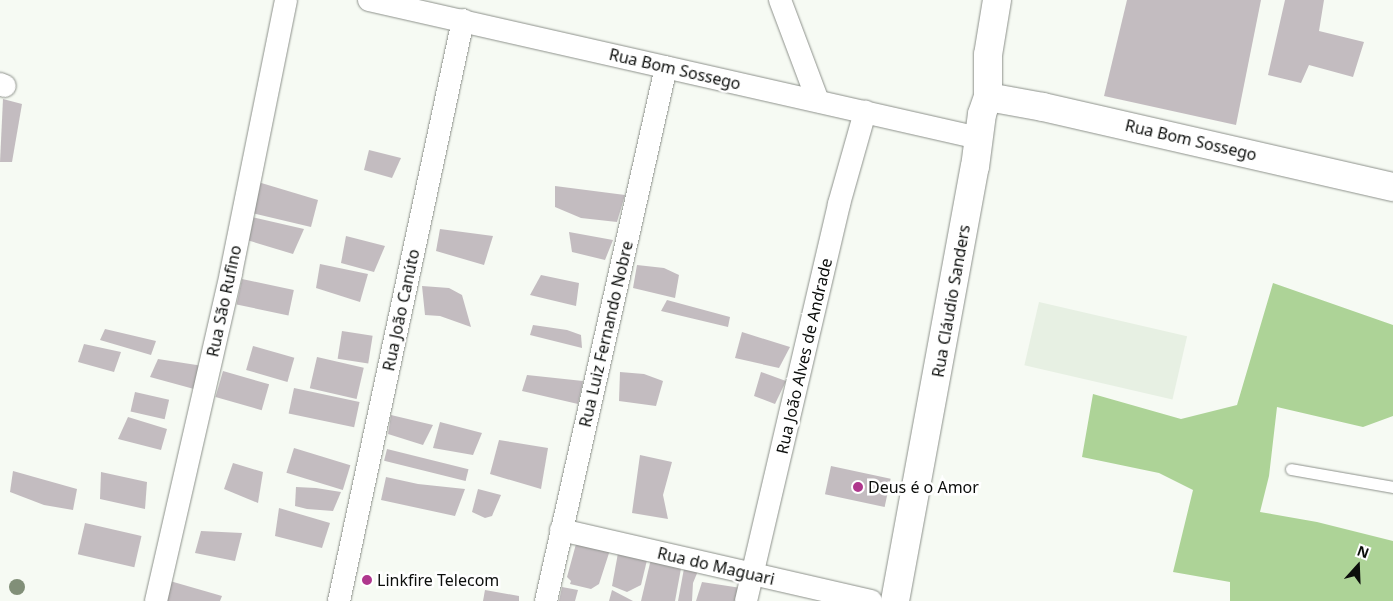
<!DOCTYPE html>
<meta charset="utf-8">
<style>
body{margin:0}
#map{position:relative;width:1393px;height:601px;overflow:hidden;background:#f6faf3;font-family:"Noto Sans",sans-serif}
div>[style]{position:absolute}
.built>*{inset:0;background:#e7f0e3;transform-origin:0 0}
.green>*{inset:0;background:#add397}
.building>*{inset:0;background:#c3bcc0;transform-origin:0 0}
.roads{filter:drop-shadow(0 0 1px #8d918b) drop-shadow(0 0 1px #8d918b)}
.service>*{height:11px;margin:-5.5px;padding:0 5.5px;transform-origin:5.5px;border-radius:5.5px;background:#fff}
.minor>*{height:22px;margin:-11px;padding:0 11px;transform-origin:11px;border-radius:11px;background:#fff}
.secondary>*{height:28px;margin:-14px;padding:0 14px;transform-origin:14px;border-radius:14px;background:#fff}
.trees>*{width:16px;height:16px;margin:-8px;border-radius:50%;background:#818f78}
.dots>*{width:14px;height:14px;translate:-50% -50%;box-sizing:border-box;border:2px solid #fff;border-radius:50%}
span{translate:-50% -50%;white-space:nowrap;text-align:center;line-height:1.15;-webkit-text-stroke:5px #fff;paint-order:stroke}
.street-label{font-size:16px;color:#0c0e0c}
.poi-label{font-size:16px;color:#0c0e0c}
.left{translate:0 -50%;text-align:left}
.north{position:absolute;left:1333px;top:541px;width:50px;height:50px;-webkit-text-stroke:4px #fff;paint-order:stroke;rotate:20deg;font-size:14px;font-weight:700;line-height:20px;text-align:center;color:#0c0e0c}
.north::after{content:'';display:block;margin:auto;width:18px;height:22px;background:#0c0e0c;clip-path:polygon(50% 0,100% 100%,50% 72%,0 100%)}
</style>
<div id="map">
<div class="built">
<i style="left:1039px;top:302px;width:152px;height:65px;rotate:13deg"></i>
</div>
<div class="green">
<i style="clip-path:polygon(1273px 283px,1393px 325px,1393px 416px,1363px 427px,1277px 407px,1269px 476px,1260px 512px,1317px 522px,1393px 541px,1393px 601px,1230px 601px,1230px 582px,1173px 572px,1193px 490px,1159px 473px,1082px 457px,1093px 394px,1181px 419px,1237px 405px)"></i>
</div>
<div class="building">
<i style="clip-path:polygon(1127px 0,1261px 0,1236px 125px,1104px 96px)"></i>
<i style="clip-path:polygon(1285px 0,1324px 0,1319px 31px,1364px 42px,1353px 77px,1309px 65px,1301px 83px,1268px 75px)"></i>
<i style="clip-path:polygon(3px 99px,22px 104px,12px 162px,0 162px)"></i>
<i style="clip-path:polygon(369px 150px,401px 158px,392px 178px,364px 170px)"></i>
<i style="clip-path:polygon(258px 182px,318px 200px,311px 227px,252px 213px)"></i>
<i style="clip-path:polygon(555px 186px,625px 195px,617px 222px,581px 218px,555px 207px)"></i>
<i style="clip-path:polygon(252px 217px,304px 229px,293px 254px,247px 240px)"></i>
<i style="clip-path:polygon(440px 229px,493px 236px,484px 265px,436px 251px)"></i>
<i style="clip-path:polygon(569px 232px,613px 240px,605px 260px,572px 252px)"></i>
<i style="clip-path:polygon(346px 236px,385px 246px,374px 272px,341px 263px)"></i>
<i style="clip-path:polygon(320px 264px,368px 274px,360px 302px,316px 288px)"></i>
<i style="clip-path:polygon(637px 265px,664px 268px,679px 275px,675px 298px,633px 288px)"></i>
<i style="clip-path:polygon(541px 275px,579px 283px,576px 306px,530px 295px)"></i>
<i style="left:242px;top:279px;width:53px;height:26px;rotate:12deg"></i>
<i style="clip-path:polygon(422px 286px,449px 288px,462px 295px,471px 327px,440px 316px,425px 315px)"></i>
<i style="clip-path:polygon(667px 300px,730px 317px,728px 327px,661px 311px)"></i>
<i style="clip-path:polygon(533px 325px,567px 330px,581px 335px,582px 348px,530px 335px)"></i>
<i style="clip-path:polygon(105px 329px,156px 341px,151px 355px,100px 340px)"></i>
<i style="left:342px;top:331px;width:31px;height:28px;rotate:9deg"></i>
<i style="clip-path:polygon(742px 332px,790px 347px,779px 368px,735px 358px)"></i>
<i style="clip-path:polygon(84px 344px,121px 352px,114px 372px,78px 362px)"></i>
<i style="left:253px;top:346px;width:43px;height:25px;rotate:16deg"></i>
<i style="left:317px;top:357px;width:48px;height:32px;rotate:13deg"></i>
<i style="clip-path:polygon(158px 359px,203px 366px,194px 389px,150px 377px)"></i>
<i style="left:223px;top:371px;width:48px;height:27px;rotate:16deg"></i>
<i style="clip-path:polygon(620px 372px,644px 374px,663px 381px,656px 406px,619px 401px)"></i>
<i style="clip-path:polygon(761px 372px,786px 381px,775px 404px,754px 396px)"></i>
<i style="clip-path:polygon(527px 375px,583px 381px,578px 404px,522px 391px)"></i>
<i style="left:294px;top:388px;width:67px;height:26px;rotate:12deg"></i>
<i style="left:135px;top:392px;width:35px;height:20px;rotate:13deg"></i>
<i style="clip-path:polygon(391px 415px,433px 425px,423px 445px,388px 434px)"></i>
<i style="clip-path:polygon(128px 417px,167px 429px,161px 450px,118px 439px)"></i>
<i style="clip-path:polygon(440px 422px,482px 433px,473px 455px,433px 448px)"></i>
<i style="clip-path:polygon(499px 440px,548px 448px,541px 489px,490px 474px)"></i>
<i style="left:294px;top:448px;width:59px;height:26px;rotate:17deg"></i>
<i style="left:387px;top:449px;width:84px;height:12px;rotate:14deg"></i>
<i style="clip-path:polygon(640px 455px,672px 462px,663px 495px,668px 519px,632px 513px)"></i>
<i style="clip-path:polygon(233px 463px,263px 472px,258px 503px,224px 489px)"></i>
<i style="left:831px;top:466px;width:61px;height:29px;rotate:12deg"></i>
<i style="clip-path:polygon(13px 471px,77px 489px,73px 510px,44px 505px,10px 492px)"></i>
<i style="clip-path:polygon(101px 472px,147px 482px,145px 509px,100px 499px)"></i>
<i style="clip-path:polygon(386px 477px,418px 484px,465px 489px,455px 516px,381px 500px)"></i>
<i style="clip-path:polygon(296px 487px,316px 488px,341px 492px,333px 511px,307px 509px,295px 506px)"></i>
<i style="clip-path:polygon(478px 489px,501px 495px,492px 516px,485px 518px,472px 512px)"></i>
<i style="clip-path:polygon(279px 508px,330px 523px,322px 548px,275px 536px)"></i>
<i style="left:85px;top:523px;width:58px;height:32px;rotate:13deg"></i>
<i style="clip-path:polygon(201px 531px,242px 533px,235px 561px,195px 553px)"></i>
<i style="clip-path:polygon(576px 544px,610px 550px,599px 584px,591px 589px,570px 584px,571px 581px,567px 577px)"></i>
<i style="clip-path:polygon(618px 553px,648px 556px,641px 585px,627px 592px,612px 586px)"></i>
<i style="clip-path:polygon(651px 559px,682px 563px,675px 601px,641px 601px)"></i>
<i style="clip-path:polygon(685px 563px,700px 566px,693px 583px,692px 601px,678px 601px)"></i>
<i style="clip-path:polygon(170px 581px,222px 596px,220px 601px,166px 601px)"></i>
<i style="clip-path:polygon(702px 582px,741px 588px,737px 601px,696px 601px)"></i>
<i style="clip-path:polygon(562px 587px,578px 590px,575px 601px,559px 601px)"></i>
<i style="clip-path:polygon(485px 590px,519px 596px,519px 601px,483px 601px)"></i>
<i style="clip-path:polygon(612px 590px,633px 601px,609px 601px)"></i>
</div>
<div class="roads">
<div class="service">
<i style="left:1291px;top:469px;width:104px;rotate:10deg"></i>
</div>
<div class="minor">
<i style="left:369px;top:0;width:625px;rotate:12.75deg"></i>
<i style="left:780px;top:0;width:108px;rotate:69.4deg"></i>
<i style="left:0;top:84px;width:5px;rotate:22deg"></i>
<i style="left:561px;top:530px;width:318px;rotate:12.9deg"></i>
<i style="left:156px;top:601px;width:336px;rotate:-77.1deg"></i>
<i style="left:231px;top:273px;width:278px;rotate:-78.6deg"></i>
<i style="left:339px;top:601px;width:594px;rotate:-77.95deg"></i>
<i style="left:546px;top:601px;width:547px;rotate:-77.33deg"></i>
<i style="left:746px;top:601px;width:408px;rotate:-76.8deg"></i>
<i style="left:839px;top:204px;width:96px;rotate:-74.2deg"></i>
</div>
<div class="secondary">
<i style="left:988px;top:97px;width:56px;rotate:10.3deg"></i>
<i style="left:1043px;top:107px;width:359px;rotate:12.9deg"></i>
<i style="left:895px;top:601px;width:441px;rotate:-79.6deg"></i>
<i style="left:975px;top:167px;width:53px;rotate:-82.5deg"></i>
<i style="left:982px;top:114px;width:18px;rotate:-71deg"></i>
<i style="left:988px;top:97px;width:42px;rotate:-90deg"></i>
<i style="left:988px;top:55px;width:56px;rotate:-80.7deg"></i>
</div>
</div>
<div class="trees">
<i style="left:17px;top:587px"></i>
</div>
<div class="dots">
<i style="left:858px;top:487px;background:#af378d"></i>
<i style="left:367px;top:580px;background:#af378d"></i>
</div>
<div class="street-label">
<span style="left:675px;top:69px;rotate:13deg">Rua Bom Sossego</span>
<span style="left:1191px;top:140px;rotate:13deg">Rua Bom Sossego</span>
<span style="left:224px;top:301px;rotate:-78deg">Rua São Rufino</span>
<span style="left:951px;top:301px;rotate:-80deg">Rua Cláudio Sanders</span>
<span style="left:401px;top:310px;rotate:-78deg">Rua João Canúto</span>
<span style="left:606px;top:334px;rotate:-77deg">Rua Luiz Fernando Nobre</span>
<span style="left:804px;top:356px;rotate:-77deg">Rua João Alves de Andrade</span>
<span style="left:716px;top:566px;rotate:13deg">Rua do Maguari</span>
</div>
<div class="poi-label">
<span class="left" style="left:868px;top:487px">Deus é o Amor</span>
<span class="left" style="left:377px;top:580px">Linkfire Telecom</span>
</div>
<div class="north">N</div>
</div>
